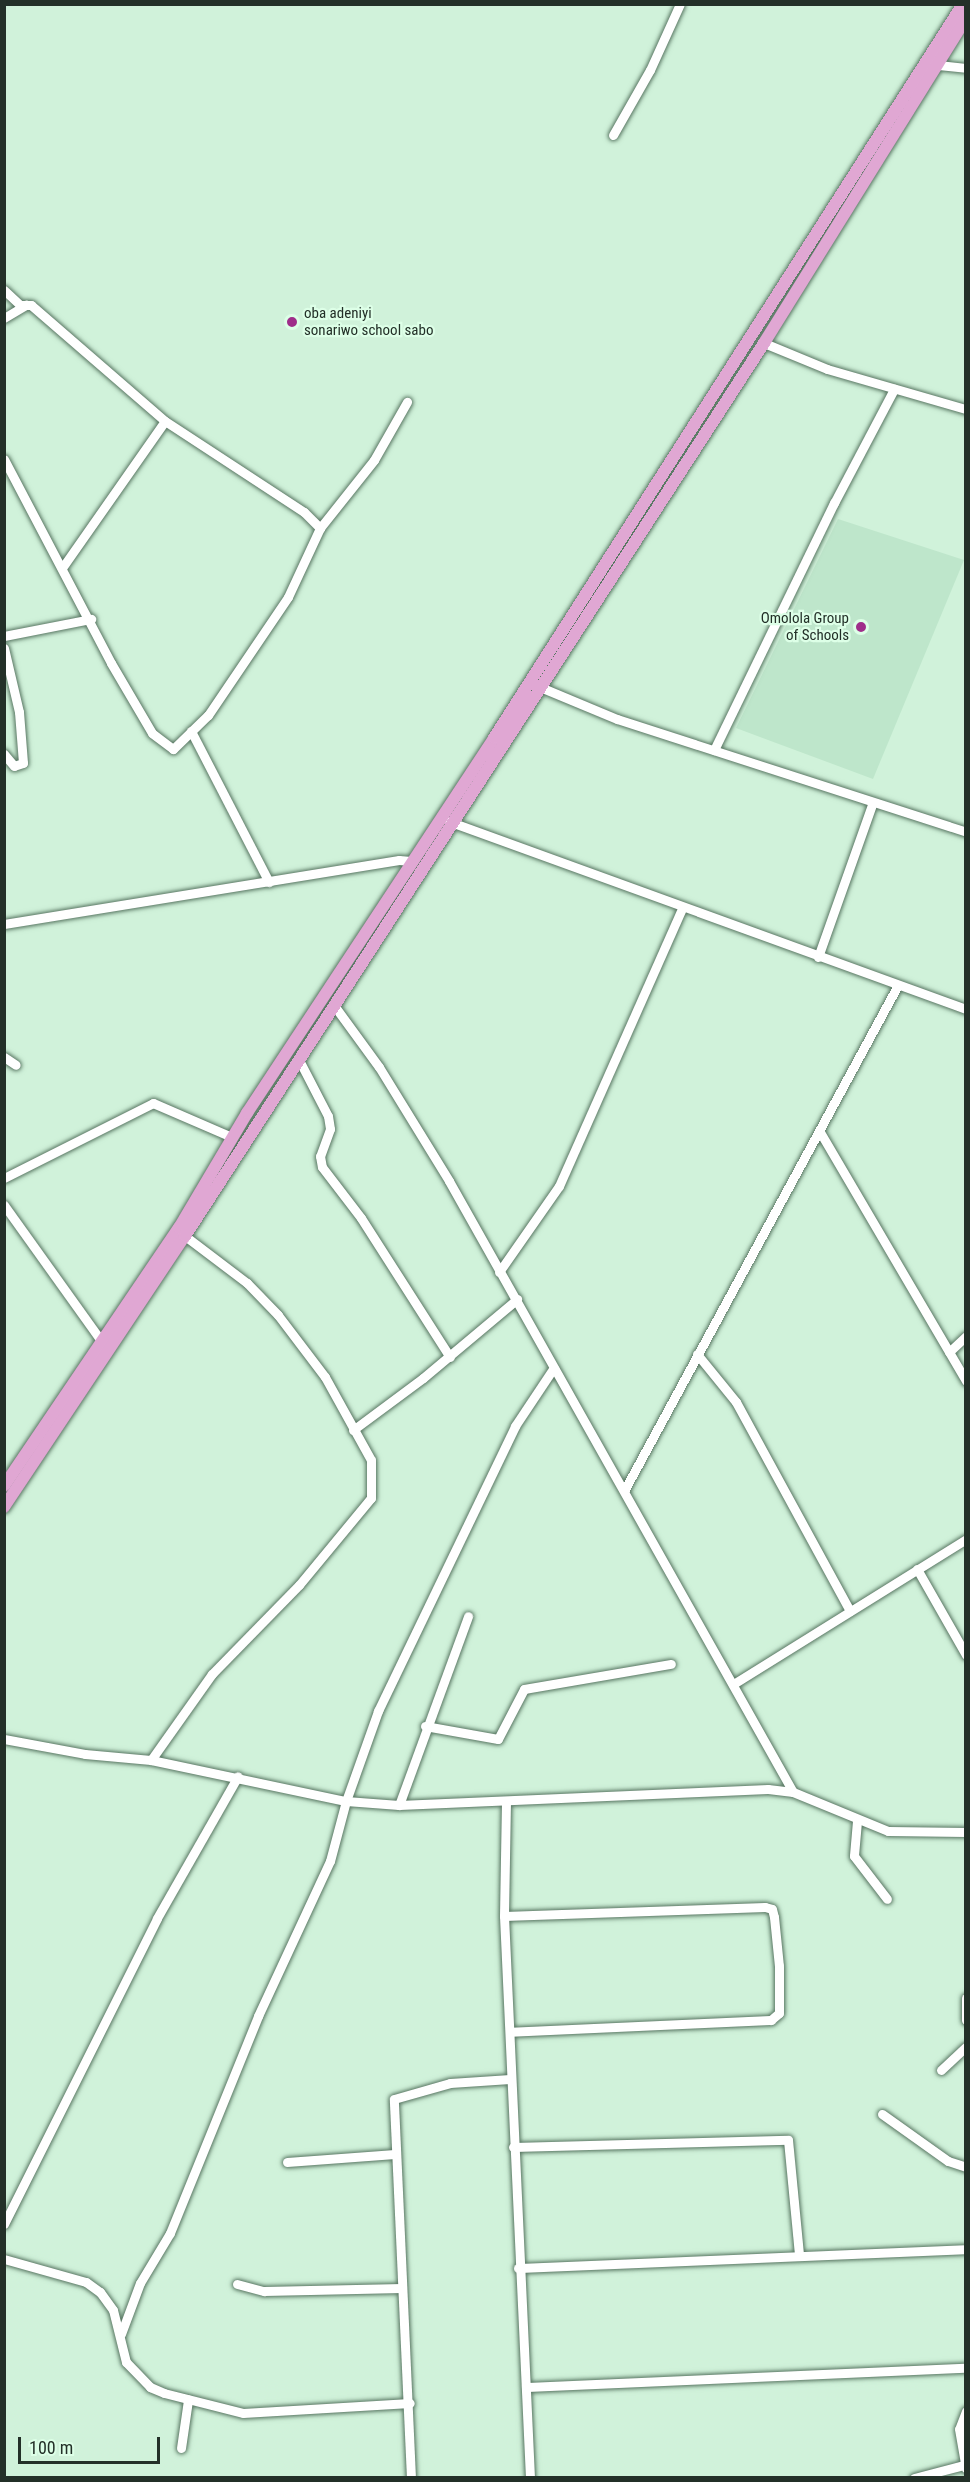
<!DOCTYPE html>
<style>
body{margin:0}
#map{position:relative;width:970px;height:2482px;overflow:hidden;background:#d0f2da;font-family:"Roboto Condensed",sans-serif}
div>[style]{position:absolute}
.built>*{inset:0;background:#bee6cb}
.roads{filter:drop-shadow(0 0 2px #587662) drop-shadow(0 0 2px #587662)}
.minor>*{height:9px;margin:-4.5px;padding:0 4.5px;transform-origin:4.5px;border-radius:4.5px;background:#fff}
.major>*{height:12px;margin:-6px;padding:0 6px;transform-origin:6px;border-radius:6px;background:#e0a7d3}
.dots>*{width:16px;height:16px;translate:-50% -50%;box-sizing:border-box;border:3px solid #ddffe7;border-radius:50%}
span{translate:-50% -50%;white-space:nowrap;text-align:center;line-height:1.15;-webkit-text-stroke:4.5px #ddffe7;paint-order:stroke}
.poi-label{font-size:15px;color:#233028}
.left{translate:0 -50%;text-align:left}
.right{translate:-100% -50%;text-align:right}
.frame{position:absolute;inset:0;border:6px solid #233028;pointer-events:none}
.scale{position:absolute;left:18px;top:2437px;width:142px;height:27px;box-sizing:border-box;border:3px solid #233028;border-top:0;padding-left:8px;font-size:18px;line-height:21px;white-space:nowrap;color:#233028;-webkit-text-stroke:4px #ddffe7;paint-order:stroke}
</style>
<div id="map">
<div class="built">
<i style="clip-path:polygon(838px 519px,964px 560px,873px 779px,736px 728px)"></i>
</div>
<div class="roads">
<div class="minor">
<i style="left:938px;top:65px;width:28px;rotate:6deg"></i>
<i style="left:613px;top:135px;width:75px;rotate:-60.4deg"></i>
<i style="left:650px;top:70px;width:72px;rotate:-65.6deg"></i>
<i style="left:4px;top:290px;width:22px;rotate:43deg"></i>
<i style="left:20px;top:305px;width:11px"></i>
<i style="left:31px;top:305px;width:177px;rotate:40.9deg"></i>
<i style="left:165px;top:421px;width:166px;rotate:33.2deg"></i>
<i style="left:304px;top:512px;width:23px;rotate:45deg"></i>
<i style="left:320px;top:528px;width:76px;rotate:114.9deg"></i>
<i style="left:288px;top:597px;width:143px;rotate:124.1deg"></i>
<i style="left:208px;top:715px;width:49px;rotate:135.8deg"></i>
<i style="left:173px;top:749px;width:26px;rotate:-143deg"></i>
<i style="left:152px;top:733px;width:81px;rotate:-120.4deg"></i>
<i style="left:111px;top:663px;width:230px;rotate:-117.7deg"></i>
<i style="left:4px;top:318px;width:26px;rotate:-31deg"></i>
<i style="left:764px;top:343px;width:68px;rotate:22.4deg"></i>
<i style="left:827px;top:369px;width:145px;rotate:16.1deg"></i>
<i style="left:320px;top:528px;width:87px;rotate:-51.5deg"></i>
<i style="left:374px;top:460px;width:67px;rotate:-60.4deg"></i>
<i style="left:62px;top:568px;width:179px;rotate:-55deg"></i>
<i style="left:4px;top:636px;width:89px;rotate:-11.1deg"></i>
<i style="left:4px;top:648px;width:66px;rotate:76.8deg"></i>
<i style="left:19px;top:712px;width:51px;rotate:85.5deg"></i>
<i style="left:23px;top:763px;width:9px;rotate:162deg"></i>
<i style="left:14px;top:766px;width:16px;rotate:-130deg"></i>
<i style="left:540px;top:687px;width:83px;rotate:22.6deg"></i>
<i style="left:617px;top:719px;width:367px;rotate:17.9deg"></i>
<i style="left:191px;top:731px;width:170px;rotate:62.7deg"></i>
<i style="left:714px;top:750px;width:275px;rotate:-64.1deg"></i>
<i style="left:834px;top:503px;width:129px;rotate:-62.2deg"></i>
<i style="left:448px;top:821px;width:551px;rotate:19.95deg"></i>
<i style="left:4px;top:924px;width:400px;rotate:-9.2deg"></i>
<i style="left:399px;top:860px;width:12px;rotate:5deg"></i>
<i style="left:818px;top:957px;width:164px;rotate:-70.5deg"></i>
<i style="left:333px;top:1004px;width:78px;rotate:53.9deg"></i>
<i style="left:379px;top:1067px;width:134px;rotate:58.4deg"></i>
<i style="left:449px;top:1181px;width:701px;rotate:60.62deg"></i>
<i style="left:4px;top:1057px;width:14px;rotate:34deg"></i>
<i style="left:298px;top:1058px;width:65px;rotate:62.7deg"></i>
<i style="left:328px;top:1116px;width:13px;rotate:81deg"></i>
<i style="left:330px;top:1129px;width:29px;rotate:110deg"></i>
<i style="left:320px;top:1156px;width:11px;rotate:80deg"></i>
<i style="left:322px;top:1167px;width:64px;rotate:52.6deg"></i>
<i style="left:361px;top:1218px;width:165px;rotate:57.4deg"></i>
<i style="left:820px;top:1132px;width:289px;rotate:59.6deg"></i>
<i style="left:4px;top:1178px;width:167px;rotate:-26.7deg"></i>
<i style="left:153px;top:1103px;width:86px;rotate:23.3deg"></i>
<i style="left:4px;top:1205px;width:168px;rotate:54.4deg"></i>
<i style="left:499px;top:1272px;width:105px;rotate:-55.1deg"></i>
<i style="left:559px;top:1186px;width:304px;rotate:-66.1deg"></i>
<i style="left:949px;top:1352px;width:23px;rotate:-43deg"></i>
<i style="left:697px;top:1354px;width:62px;rotate:50.9deg"></i>
<i style="left:736px;top:1402px;width:238px;rotate:61.4deg"></i>
<i style="left:353px;top:1430px;width:87px;rotate:-36.6deg"></i>
<i style="left:423px;top:1378px;width:123px;rotate:-40deg"></i>
<i style="left:625px;top:1489px;width:573px;rotate:-61.56deg"></i>
<i style="left:917px;top:1569px;width:99px;rotate:60.3deg"></i>
<i style="left:735px;top:1683px;width:272px;rotate:-31.9deg"></i>
<i style="left:425px;top:1726px;width:74px;rotate:10.1deg"></i>
<i style="left:498px;top:1739px;width:56px;rotate:-62.5deg"></i>
<i style="left:524px;top:1689px;width:149px;rotate:-9.7deg"></i>
<i style="left:4px;top:1739px;width:82px;rotate:10.5deg"></i>
<i style="left:85px;top:1754px;width:66px;rotate:5.2deg"></i>
<i style="left:151px;top:1760px;width:199px;rotate:11.9deg"></i>
<i style="left:346px;top:1801px;width:53px;rotate:4.3deg"></i>
<i style="left:399px;top:1805px;width:369px;rotate:-2.5deg"></i>
<i style="left:768px;top:1789px;width:25px;rotate:7deg"></i>
<i style="left:793px;top:1792px;width:103px;rotate:22.3deg"></i>
<i style="left:888px;top:1831px;width:78px;rotate:0.7deg"></i>
<i style="left:151px;top:1760px;width:105px;rotate:-54.7deg"></i>
<i style="left:212px;top:1674px;width:124px;rotate:-45.7deg"></i>
<i style="left:299px;top:1585px;width:113px;rotate:-50.4deg"></i>
<i style="left:371px;top:1498px;width:38px;rotate:-90deg"></i>
<i style="left:371px;top:1460px;width:95px;rotate:-119deg"></i>
<i style="left:325px;top:1377px;width:78px;rotate:-127.2deg"></i>
<i style="left:278px;top:1315px;width:45px;rotate:-134.1deg"></i>
<i style="left:247px;top:1283px;width:78px;rotate:-142.8deg"></i>
<i style="left:506px;top:1801px;width:115px;rotate:91deg"></i>
<i style="left:504px;top:1916px;width:563px;rotate:87.35deg"></i>
<i style="left:399px;top:1805px;width:201px;rotate:-69.9deg"></i>
<i style="left:857px;top:1821px;width:35px;rotate:95deg"></i>
<i style="left:854px;top:1856px;width:54px;rotate:52.5deg"></i>
<i style="left:504px;top:1916px;width:261px;rotate:-2deg"></i>
<i style="left:765px;top:1907px;width:7px;rotate:16deg"></i>
<i style="left:772px;top:1909px;width:8px;rotate:76deg"></i>
<i style="left:774px;top:1917px;width:49px;rotate:84.2deg"></i>
<i style="left:779px;top:1966px;width:47px;rotate:90deg"></i>
<i style="left:779px;top:2013px;width:11px;rotate:139deg"></i>
<i style="left:771px;top:2020px;width:261px;rotate:177.4deg"></i>
<i style="left:966px;top:1998px;width:22px;rotate:90deg"></i>
<i style="left:941px;top:2070px;width:34px;rotate:-43deg"></i>
<i style="left:882px;top:2114px;width:81px;rotate:35.5deg"></i>
<i style="left:948px;top:2161px;width:19px;rotate:18deg"></i>
<i style="left:513px;top:2147px;width:275px;rotate:-1.5deg"></i>
<i style="left:788px;top:2140px;width:115px;rotate:84.5deg"></i>
<i style="left:287px;top:2162px;width:108px;rotate:-4.2deg"></i>
<i style="left:4px;top:2224px;width:342px;rotate:-63.4deg"></i>
<i style="left:157px;top:1918px;width:163px;rotate:-60.3deg"></i>
<i style="left:4px;top:2259px;width:85px;rotate:15.7deg"></i>
<i style="left:86px;top:2282px;width:17px;rotate:36deg"></i>
<i style="left:100px;top:2292px;width:22px;rotate:54deg"></i>
<i style="left:113px;top:2310px;width:54px;rotate:76deg"></i>
<i style="left:126px;top:2362px;width:35px;rotate:46deg"></i>
<i style="left:150px;top:2387px;width:15px;rotate:23deg"></i>
<i style="left:164px;top:2393px;width:81px;rotate:14.2deg"></i>
<i style="left:243px;top:2413px;width:167px;rotate:-3.4deg"></i>
<i style="left:518px;top:2268px;width:448px;rotate:-2.4deg"></i>
<i style="left:237px;top:2284px;width:28px;rotate:15deg"></i>
<i style="left:264px;top:2291px;width:138px;rotate:-1.2deg"></i>
<i style="left:121px;top:2334px;width:54px;rotate:-69.6deg"></i>
<i style="left:140px;top:2283px;width:58px;rotate:-59deg"></i>
<i style="left:170px;top:2233px;width:234px;rotate:-67.9deg"></i>
<i style="left:258px;top:2016px;width:171px;rotate:-65.1deg"></i>
<i style="left:330px;top:1861px;width:62px;rotate:-75.1deg"></i>
<i style="left:346px;top:1801px;width:96px;rotate:-70.4deg"></i>
<i style="left:378px;top:1711px;width:316px;rotate:-64.3deg"></i>
<i style="left:515px;top:1426px;width:69px;rotate:-56.3deg"></i>
<i style="left:526px;top:2387px;width:440px;rotate:-2.5deg"></i>
<i style="left:966px;top:2411px;width:19px;rotate:111deg"></i>
<i style="left:959px;top:2429px;width:40px;rotate:80deg"></i>
<i style="left:181px;top:2448px;width:49px;rotate:-81.7deg"></i>
<i style="left:411px;top:2478px;width:379px;rotate:-92.6deg"></i>
<i style="left:394px;top:2099px;width:58px;rotate:-15.9deg"></i>
<i style="left:450px;top:2083px;width:60px;rotate:-3.8deg"></i>
<i style="left:914px;top:2478px;width:52px;rotate:-14.6deg"></i>
</div>
<div class="major">
<i style="left:4px;top:1486px;width:312px;rotate:-55.9deg"></i>
<i style="left:179px;top:1228px;width:134px;rotate:-59.4deg"></i>
<i style="left:247px;top:1113px;width:449px;rotate:-56.6deg"></i>
<i style="left:494px;top:738px;width:871px;rotate:-57.42deg"></i>
<i style="left:4px;top:1507px;width:326px;rotate:-56.3deg"></i>
<i style="left:185px;top:1236px;width:1064px;rotate:-57.04deg"></i>
<i style="left:764px;top:343px;width:382px;rotate:-58.1deg"></i>
</div>
</div>
<div class="dots">
<i style="left:292px;top:322px;background:#9f2e8a"></i>
<i style="left:861px;top:627px;background:#9f2e8a"></i>
</div>
<div class="poi-label">
<span class="left" style="left:304px;top:322px">oba adeniyi<br>sonariwo school sabo</span>
<span class="right" style="left:849px;top:627px">Omolola Group<br>of Schools</span>
</div>
<div class="frame"></div>
<div class="scale">100 m</div>
</div>
